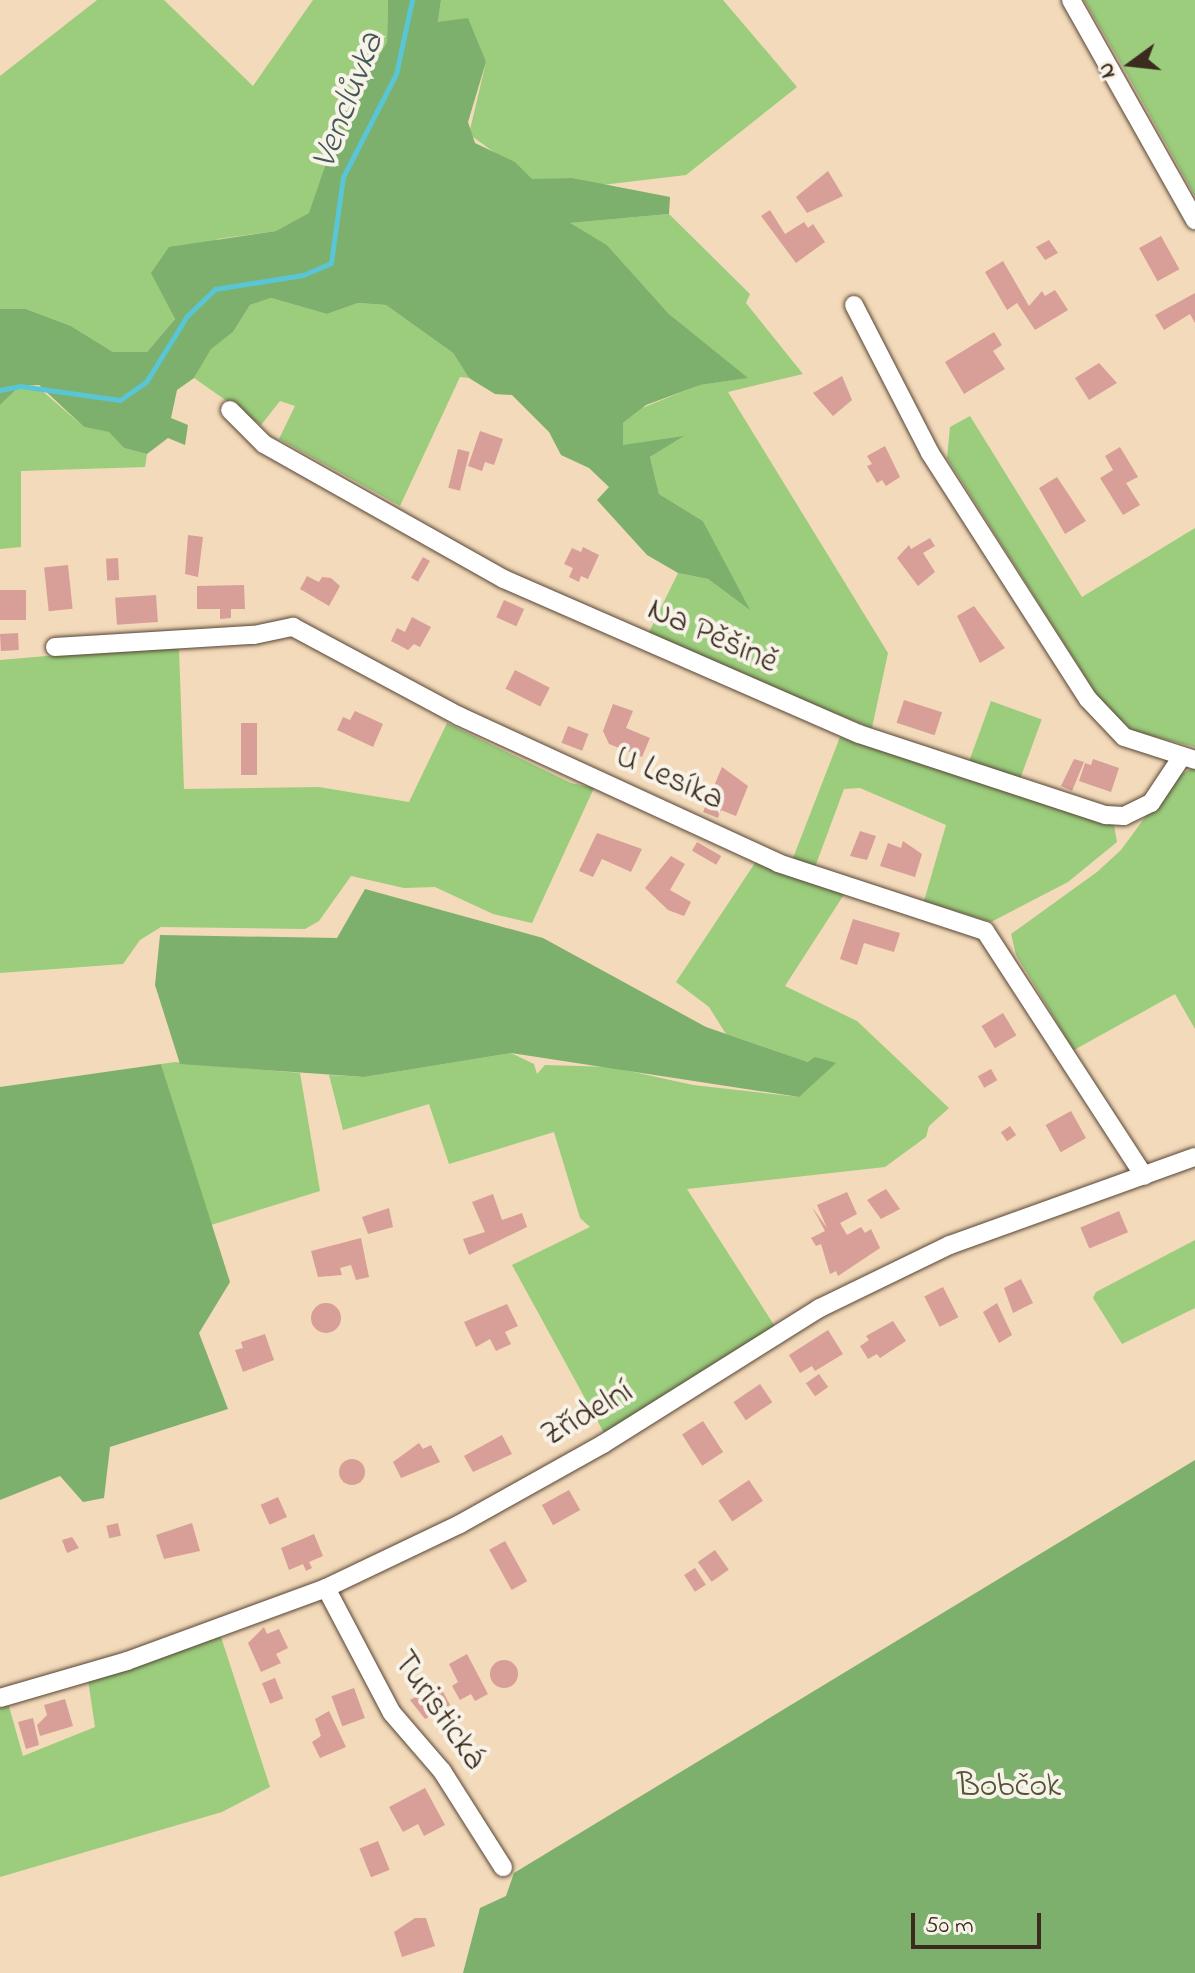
<!DOCTYPE html>
<meta charset="utf-8">
<style>
body{margin:0}
#map{position:relative;width:1195px;height:1973px;overflow:hidden;background:#f3daba;font-family:"Indie Flower",sans-serif}
div>[style]{position:absolute}
.green>*{inset:0;background:#9bcd7d;transform-origin:0 0}
.forest>*{inset:0;background:#7cb06c}
.stream>*{height:5px;margin:-2.5px;padding:0 2.5px;transform-origin:2.5px;border-radius:2.5px;background:#5ac5d4}
.building>*{inset:0;background:#d89e98;transform-origin:0 0}
.round{border-radius:50%}
.roads{filter:drop-shadow(0 0 2px #574435) drop-shadow(0 0 2px #574435)}
.minor>*{height:18px;margin:-9px;padding:0 9px;transform-origin:9px;border-radius:9px;background:#fff}
span{translate:-50% -50%;white-space:nowrap;text-align:center;line-height:1.15;-webkit-text-stroke:8px #f7f3e8;paint-order:stroke}
.street-label{font-size:34px;color:#3b2a1e}
.park-label{font-size:34px;color:#535336}
.water-label{font-size:36px;color:#445855;font-style:italic}
.north{position:absolute;left:1091px;top:24px;width:80px;height:80px;-webkit-text-stroke:6px #f7f3e8;paint-order:stroke;rotate:255deg;font-size:22px;font-weight:700;line-height:32px;text-align:center;color:#3b2a1e}
.north::after{content:'';display:block;margin:auto;width:28px;height:36px;background:#3b2a1e;clip-path:polygon(50% 0,100% 100%,50% 72%,0 100%)}
.scale{position:absolute;left:911px;top:1913px;width:130px;height:36px;box-sizing:border-box;border:4px solid #3b2a1e;border-top:0;padding-left:10px;font-size:24px;line-height:28px;white-space:nowrap;color:#3b2a1e;-webkit-text-stroke:6px #f7f3e8;paint-order:stroke}
</style>
<div id="map">
<div class="green">
<i style="clip-path:polygon(97px 0,164px 0,253px 86px,313px 0,388px 0,387px 42px,342px 117px,312px 212px,276px 231px,218px 239px,152px 273px,175px 319px,147px 352px,113px 352px,71px 326px,26px 309px,0 309px,0 76px)"></i>
<i style="clip-path:polygon(441px 0,723px 0,797px 87px,686px 175px,602px 185px,572px 178px,532px 180px,469px 134px,486px 62px,438px 22px)"></i>
<i style="clip-path:polygon(1084px 0,1195px 0,1195px 196px,1123px 67px)"></i>
<i style="clip-path:polygon(669px 214px,750px 294px,746px 303px,803px 374px,728px 392px,888px 653px,872px 728px,646px 638px,678px 573px,708px 579px,748px 608px,703px 521px,659px 494px,650px 457px,682px 437px,623px 446px,623px 423px,642px 408px,699px 385px,747px 378px,669px 314px,607px 245px,569px 223px)"></i>
<i style="clip-path:polygon(271px 298px,327px 314px,358px 303px,386px 305px,453px 353px,469px 378px,460px 377px,400px 506px,279px 439px,295px 406px,280px 401px,261px 425px,194px 378px,211px 348px,233px 332px,250px 305px)"></i>
<i style="clip-path:polygon(20px 386px,40px 389px,84px 427px,110px 432px,124px 448px,147px 454px,145px 467px,21px 471px,21px 547px,0 549px,0 405px)"></i>
<i style="clip-path:polygon(970px 416px,1082px 597px,1195px 528px,1195px 747px,1133px 731px,1102px 703px,947px 458px,950px 427px)"></i>
<i style="clip-path:polygon(163px 646px,179px 649px,184px 789px,319px 787px,409px 802px,447px 723px,571px 783px,594px 788px,532px 923px,493px 914px,435px 887px,404px 888px,351px 876px,319px 921px,305px 929px,161px 927px,140px 940px,123px 964px,0 973px,0 660px)"></i>
<i style="left:991px;top:701px;width:54px;height:64px;rotate:20deg"></i>
<i style="clip-path:polygon(840px 737px,1114px 825px,1117px 842px,1068px 882px,991px 922px,924px 901px,946px 825px,860px 788px,844px 789px,815px 867px,793px 858px)"></i>
<i style="clip-path:polygon(1195px 767px,1195px 1029px,1175px 994px,1074px 1050px,1016px 955px,1011px 934px,1097px 872px,1121px 850px,1174px 778px)"></i>
<i style="clip-path:polygon(757px 860px,845px 893px,785px 986px,857px 1021px,949px 1108px,929px 1126px,926px 1137px,885px 1167px,687px 1189px,776px 1328px,604px 1433px,512px 1265px,590px 1227px,580px 1218px,554px 1132px,449px 1164px,429px 1104px,343px 1130px,329px 1075px,364px 1077px,511px 1053px,534px 1064px,537px 1074px,545px 1065px,611px 1067px,693px 1085px,799px 1097px,808px 1062px,726px 1034px,709px 1007px,676px 982px)"></i>
<i style="clip-path:polygon(175px 1062px,300px 1073px,320px 1191px,211px 1225px,161px 1064px)"></i>
<i style="clip-path:polygon(1195px 1240px,1195px 1308px,1122px 1344px,1093px 1298px,1096px 1292px)"></i>
<i style="clip-path:polygon(220px 1634px,270px 1787px,222px 1812px,0 1877px,0 1706px,8px 1703px,23px 1756px,95px 1727px,88px 1680px)"></i>
</div>
<div class="forest">
<i style="clip-path:polygon(388px 0,441px 0,438px 22px,468px 18px,486px 62px,468px 122px,475px 143px,515px 162px,532px 179px,572px 178px,670px 197px,669px 214px,570px 223px,607px 245px,669px 314px,748px 378px,700px 385px,646px 405px,623px 423px,623px 445px,684px 436px,650px 457px,659px 494px,703px 521px,750px 610px,708px 579px,678px 573px,647px 555px,597px 500px,609px 487px,589px 468px,561px 455px,549px 432px,512px 395px,495px 394px,469px 378px,453px 353px,386px 305px,358px 303px,327px 314px,271px 298px,250px 305px,233px 332px,211px 349px,194px 378px,177px 390px,171px 418px,188px 425px,185px 445px,168px 438px,147px 454px,124px 448px,109px 432px,84px 427px,39px 385px,20px 386px,0 405px,0 309px,26px 309px,71px 326px,113px 352px,147px 352px,175px 319px,151px 273px,169px 247px,276px 231px,309px 213px,342px 117px,387px 42px)"></i>
<i style="clip-path:polygon(365px 889px,543px 938px,706px 1027px,808px 1062px,815px 1057px,836px 1063px,799px 1097px,511px 1053px,364px 1077px,180px 1064px,155px 985px,160px 935px,337px 938px)"></i>
<i style="clip-path:polygon(161px 1064px,230px 1282px,199px 1333px,228px 1409px,110px 1447px,104px 1498px,83px 1502px,60px 1476px,0 1500px,0 1087px)"></i>
<i style="clip-path:polygon(1195px 1460px,1195px 1973px,463px 1973px,480px 1908px,506px 1896px,514px 1873px)"></i>
</div>
<div class="stream">
<i style="left:0;top:390px;width:20px;rotate:-11deg"></i>
<i style="left:20px;top:386px;width:101px;rotate:8deg"></i>
<i style="left:120px;top:400px;width:32px;rotate:-35deg"></i>
<i style="left:146px;top:382px;width:78px;rotate:-58.2deg"></i>
<i style="left:187px;top:316px;width:39px;rotate:-44deg"></i>
<i style="left:215px;top:289px;width:89px;rotate:-9deg"></i>
<i style="left:303px;top:275px;width:30px;rotate:-23deg"></i>
<i style="left:331px;top:263px;width:87px;rotate:-82.1deg"></i>
<i style="left:343px;top:177px;width:116px;rotate:-62.8deg"></i>
<i style="left:396px;top:74px;width:76px;rotate:-77.8deg"></i>
</div>
<div class="building">
<i style="clip-path:polygon(828px 171px,843px 196px,807px 213px,796px 197px)"></i>
<i style="clip-path:polygon(770px 210px,785px 234px,804px 222px,808px 228px,813px 224px,825px 242px,796px 263px,761px 216px)"></i>
<i style="left:1161px;top:236px;width:38px;height:25px;rotate:61deg"></i>
<i style="clip-path:polygon(1049px 240px,1058px 253px,1045px 260px,1036px 247px)"></i>
<i style="clip-path:polygon(1003px 261px,1029px 306px,1042px 291px,1045px 296px,1055px 290px,1068px 310px,1035px 330px,1017px 303px,1007px 310px,985px 272px)"></i>
<i style="clip-path:polygon(1195px 293px,1195px 323px,1190px 314px,1164px 330px,1155px 315px)"></i>
<i style="clip-path:polygon(994px 332px,1002px 345px,993px 351px,1005px 369px,964px 394px,945px 362px)"></i>
<i style="clip-path:polygon(1099px 363px,1117px 383px,1089px 400px,1075px 378px)"></i>
<i style="clip-path:polygon(842px 376px,852px 400px,833px 416px,813px 393px)"></i>
<i style="clip-path:polygon(480px 431px,503px 439px,494px 465px,485px 462px,482px 471px,468px 466px)"></i>
<i style="clip-path:polygon(885px 446px,900px 477px,886px 486px,882px 480px,877px 483px,867px 466px,872px 464px,867px 456px)"></i>
<i style="clip-path:polygon(1120px 447px,1138px 477px,1126px 483px,1140px 505px,1123px 515px,1100px 478px,1113px 470px,1105px 456px)"></i>
<i style="left:458px;top:449px;width:12px;height:40px;rotate:14deg"></i>
<i style="clip-path:polygon(1057px 477px,1086px 521px,1065px 534px,1039px 488px)"></i>
<i style="clip-path:polygon(188px 535px,203px 537px,198px 577px,185px 574px)"></i>
<i style="clip-path:polygon(930px 538px,935px 546px,923px 553px,935px 572px,918px 586px,897px 558px,909px 545px,911px 549px)"></i>
<i style="clip-path:polygon(583px 547px,599px 555px,588px 579px,581px 576px,579px 582px,569px 577px,573px 568px,564px 564px,572px 548px,581px 552px)"></i>
<i style="left:423px;top:557px;width:8px;height:24px;rotate:30deg"></i>
<i style="left:118px;top:558px;width:22px;height:12px;rotate:87deg"></i>
<i style="left:68px;top:565px;width:44px;height:24px;rotate:84deg"></i>
<i style="clip-path:polygon(307px 576px,319px 582px,322px 577px,331px 578px,340px 586px,329px 606px,300px 589px)"></i>
<i style="clip-path:polygon(244px 585px,245px 609px,231px 609px,231px 618px,220px 619px,220px 609px,197px 609px,197px 586px)"></i>
<i style="left:26px;top:590px;width:30px;height:26px;rotate:90deg"></i>
<i style="left:156px;top:595px;width:27px;height:41px;rotate:86deg"></i>
<i style="left:504px;top:600px;width:22px;height:19px;rotate:24deg"></i>
<i style="clip-path:polygon(974px 606px,1005px 648px,980px 663px,957px 616px)"></i>
<i style="clip-path:polygon(412px 617px,431px 627px,420px 647px,414px 644px,408px 650px,391px 641px,397px 628px,405px 632px)"></i>
<i style="left:18px;top:633px;width:17px;height:18px;rotate:87deg"></i>
<i style="left:515px;top:670px;width:39px;height:21px;rotate:27deg"></i>
<i style="left:904px;top:700px;width:40px;height:24px;rotate:18deg"></i>
<i style="clip-path:polygon(613px 704px,633px 711px,626px 728px,650px 738px,642px 757px,609px 744px,603px 731px)"></i>
<i style="clip-path:polygon(355px 711px,383px 724px,373px 747px,337px 730px,343px 717px,350px 720px)"></i>
<i style="left:241px;top:723px;width:16px;height:52px"></i>
<i style="left:568px;top:726px;width:22px;height:18px;rotate:21deg"></i>
<i style="clip-path:polygon(1074px 759px,1084px 762px,1072px 791px,1061px 786px)"></i>
<i style="clip-path:polygon(1093px 759px,1119px 768px,1111px 792px,1079px 781px,1085px 763px,1091px 765px)"></i>
<i style="clip-path:polygon(722px 767px,748px 786px,736px 816px,721px 810px,718px 818px,703px 812px)"></i>
<i style="clip-path:polygon(860px 831px,876px 836px,867px 860px,850px 856px)"></i>
<i style="clip-path:polygon(597px 833px,642px 849px,631px 872px,602px 859px,593px 877px,579px 871px)"></i>
<i style="clip-path:polygon(903px 841px,922px 854px,915px 877px,880px 866px,888px 843px,901px 848px)"></i>
<i style="left:697px;top:842px;width:28px;height:10px;rotate:30deg"></i>
<i style="clip-path:polygon(671px 856px,685px 864px,670px 890px,691px 902px,684px 916px,668px 910px,645px 888px)"></i>
<i style="clip-path:polygon(853px 919px,900px 933px,894px 952px,864px 943px,857px 965px,840px 959px)"></i>
<i style="left:1003px;top:1013px;width:26px;height:25px;rotate:59deg"></i>
<i style="left:991px;top:1069px;width:13px;height:15px;rotate:61deg"></i>
<i style="left:1071px;top:1111px;width:31px;height:29px;rotate:61deg"></i>
<i style="left:1010px;top:1126px;width:11px;height:11px;rotate:56deg"></i>
<i style="clip-path:polygon(886px 1189px,900px 1209px,881px 1219px,867px 1200px)"></i>
<i style="clip-path:polygon(847px 1192px,857px 1214px,840px 1223px,847px 1235px,861px 1227px,865px 1233px,871px 1229px,880px 1248px,838px 1276px,836px 1271px,830px 1274px,821px 1244px,816px 1246px,811px 1238px,825px 1231px,812px 1207px,827px 1228px,817px 1205px)"></i>
<i style="clip-path:polygon(493px 1194px,502px 1220px,522px 1213px,527px 1227px,469px 1255px,463px 1239px,485px 1232px,472px 1202px)"></i>
<i style="clip-path:polygon(389px 1208px,393px 1227px,368px 1234px,362px 1217px)"></i>
<i style="left:1119px;top:1211px;width:23px;height:42px;rotate:67deg"></i>
<i style="clip-path:polygon(361px 1238px,369px 1277px,356px 1280px,351px 1265px,340px 1268px,342px 1275px,318px 1277px,311px 1251px)"></i>
<i style="clip-path:polygon(1021px 1279px,1033px 1303px,1013px 1313px,1004px 1288px)"></i>
<i style="left:943px;top:1287px;width:34px;height:21px;rotate:63deg"></i>
<i class="round" style="left:311px;top:1303px;width:30px;height:30px"></i>
<i style="clip-path:polygon(997px 1303px,1012px 1335px,999px 1343px,983px 1312px)"></i>
<i style="clip-path:polygon(507px 1304px,518px 1326px,505px 1332px,511px 1344px,496px 1351px,490px 1339px,476px 1347px,464px 1322px)"></i>
<i style="clip-path:polygon(893px 1321px,906px 1341px,880px 1358px,877px 1354px,868px 1359px,860px 1346px,869px 1340px,866px 1336px)"></i>
<i style="clip-path:polygon(828px 1330px,843px 1354px,815px 1371px,812px 1366px,800px 1373px,789px 1355px)"></i>
<i style="clip-path:polygon(265px 1334px,274px 1360px,243px 1372px,235px 1350px,243px 1348px,241px 1342px)"></i>
<i style="left:819px;top:1374px;width:16px;height:16px;rotate:55deg"></i>
<i style="left:760px;top:1384px;width:22px;height:32px;rotate:56deg"></i>
<i style="left:703px;top:1421px;width:37px;height:25px;rotate:57deg"></i>
<i style="clip-path:polygon(502px 1435px,512px 1454px,473px 1472px,464px 1456px)"></i>
<i style="clip-path:polygon(419px 1443px,423px 1449px,431px 1445px,440px 1462px,401px 1478px,393px 1462px)"></i>
<i class="round" style="left:339px;top:1459px;width:26px;height:26px"></i>
<i style="left:749px;top:1480px;width:25px;height:37px;rotate:56deg"></i>
<i style="left:569px;top:1490px;width:23px;height:31px;rotate:61deg"></i>
<i style="left:278px;top:1497px;width:22px;height:19px;rotate:66deg"></i>
<i style="left:118px;top:1523px;width:13px;height:12px;rotate:77deg"></i>
<i style="clip-path:polygon(192px 1523px,200px 1551px,164px 1559px,156px 1535px)"></i>
<i style="clip-path:polygon(314px 1534px,323px 1556px,309px 1562px,312px 1568px,306px 1571px,303px 1564px,289px 1570px,281px 1548px)"></i>
<i style="clip-path:polygon(72px 1537px,79px 1548px,67px 1553px,62px 1540px)"></i>
<i style="left:505px;top:1541px;width:46px;height:18px;rotate:61deg"></i>
<i style="left:715px;top:1550px;width:24px;height:21px;rotate:55deg"></i>
<i style="left:695px;top:1568px;width:20px;height:13px;rotate:57deg"></i>
<i style="clip-path:polygon(264px 1627px,267px 1634px,279px 1629px,288px 1648px,276px 1654px,281px 1663px,261px 1672px,248px 1643px)"></i>
<i style="clip-path:polygon(467px 1654px,488px 1694px,475px 1701px,471px 1694px,460px 1700px,452px 1686px,458px 1682px,449px 1664px)"></i>
<i class="round" style="left:490px;top:1660px;width:28px;height:28px"></i>
<i style="left:275px;top:1678px;width:22px;height:14px;rotate:68deg"></i>
<i style="clip-path:polygon(439px 1684px,450px 1705px,425px 1719px,410px 1700px)"></i>
<i style="left:354px;top:1688px;width:32px;height:24px;rotate:70deg"></i>
<i style="clip-path:polygon(65px 1699px,73px 1726px,40px 1736px,37px 1725px,47px 1715px,44px 1705px)"></i>
<i style="clip-path:polygon(329px 1711px,346px 1747px,320px 1758px,312px 1742px,321px 1736px,315px 1719px)"></i>
<i style="clip-path:polygon(33px 1718px,39px 1745px,26px 1749px,18px 1722px)"></i>
<i style="clip-path:polygon(425px 1788px,445px 1825px,424px 1836px,418px 1824px,403px 1832px,389px 1807px)"></i>
<i style="left:378px;top:1841px;width:31px;height:20px;rotate:68deg"></i>
<i style="clip-path:polygon(415px 1918px,426px 1918px,435px 1946px,402px 1957px,394px 1932px)"></i>
</div>
<div class="roads">
<div class="minor">
<i style="left:1071px;top:0;width:253px;rotate:60.6deg"></i>
<i style="left:854px;top:305px;width:166px;rotate:62.8deg"></i>
<i style="left:930px;top:453px;width:292px;rotate:57.3deg"></i>
<i style="left:1088px;top:699px;width:52px;rotate:46.5deg"></i>
<i style="left:1124px;top:737px;width:75px;rotate:17.9deg"></i>
<i style="left:230px;top:410px;width:48px;rotate:45deg"></i>
<i style="left:264px;top:444px;width:275px;rotate:29.4deg"></i>
<i style="left:504px;top:579px;width:387px;rotate:23.6deg"></i>
<i style="left:859px;top:734px;width:260px;rotate:18.2deg"></i>
<i style="left:1106px;top:815px;width:18px;rotate:3deg"></i>
<i style="left:1124px;top:816px;width:30px;rotate:-26deg"></i>
<i style="left:1151px;top:803px;width:54px;rotate:-56.3deg"></i>
<i style="left:55px;top:647px;width:199px;rotate:-3.5deg"></i>
<i style="left:254px;top:635px;width:40px;rotate:-12deg"></i>
<i style="left:293px;top:627px;width:188px;rotate:28.2deg"></i>
<i style="left:459px;top:716px;width:351px;rotate:24.7deg"></i>
<i style="left:778px;top:863px;width:218px;rotate:18.2deg"></i>
<i style="left:985px;top:931px;width:292px;rotate:57deg"></i>
<i style="left:326px;top:1588px;width:141px;rotate:62.2deg"></i>
<i style="left:392px;top:1713px;width:77px;rotate:49.2deg"></i>
<i style="left:442px;top:1771px;width:114px;rotate:57.6deg"></i>
<i style="left:0;top:1698px;width:132px;rotate:-16.2deg"></i>
<i style="left:127px;top:1661px;width:212px;rotate:-20.1deg"></i>
<i style="left:326px;top:1588px;width:148px;rotate:-25.5deg"></i>
<i style="left:460px;top:1524px;width:164px;rotate:-29.2deg"></i>
<i style="left:603px;top:1444px;width:256px;rotate:-32.1deg"></i>
<i style="left:820px;top:1308px;width:144px;rotate:-25.9deg"></i>
<i style="left:950px;top:1245px;width:260px;rotate:-19.8deg"></i>
</div>
</div>
<div class="street-label">
<span style="left:712px;top:637px;rotate:24deg">Na Pěšině</span>
<span style="left:669px;top:779px;rotate:24deg">U Lesíka</span>
<span style="left:588px;top:1415px;rotate:-30deg">Zřídelní</span>
<span style="left:438px;top:1711px;rotate:55deg">Turistická</span>
</div>
<div class="park-label">
<span style="left:1009px;top:1788px">Bobčok</span>
</div>
<div class="water-label">
<span style="left:349px;top:101px;rotate:-69deg">Venclůvka</span>
</div>
<div class="north">N</div>
<div class="scale">50 m</div>
</div>
